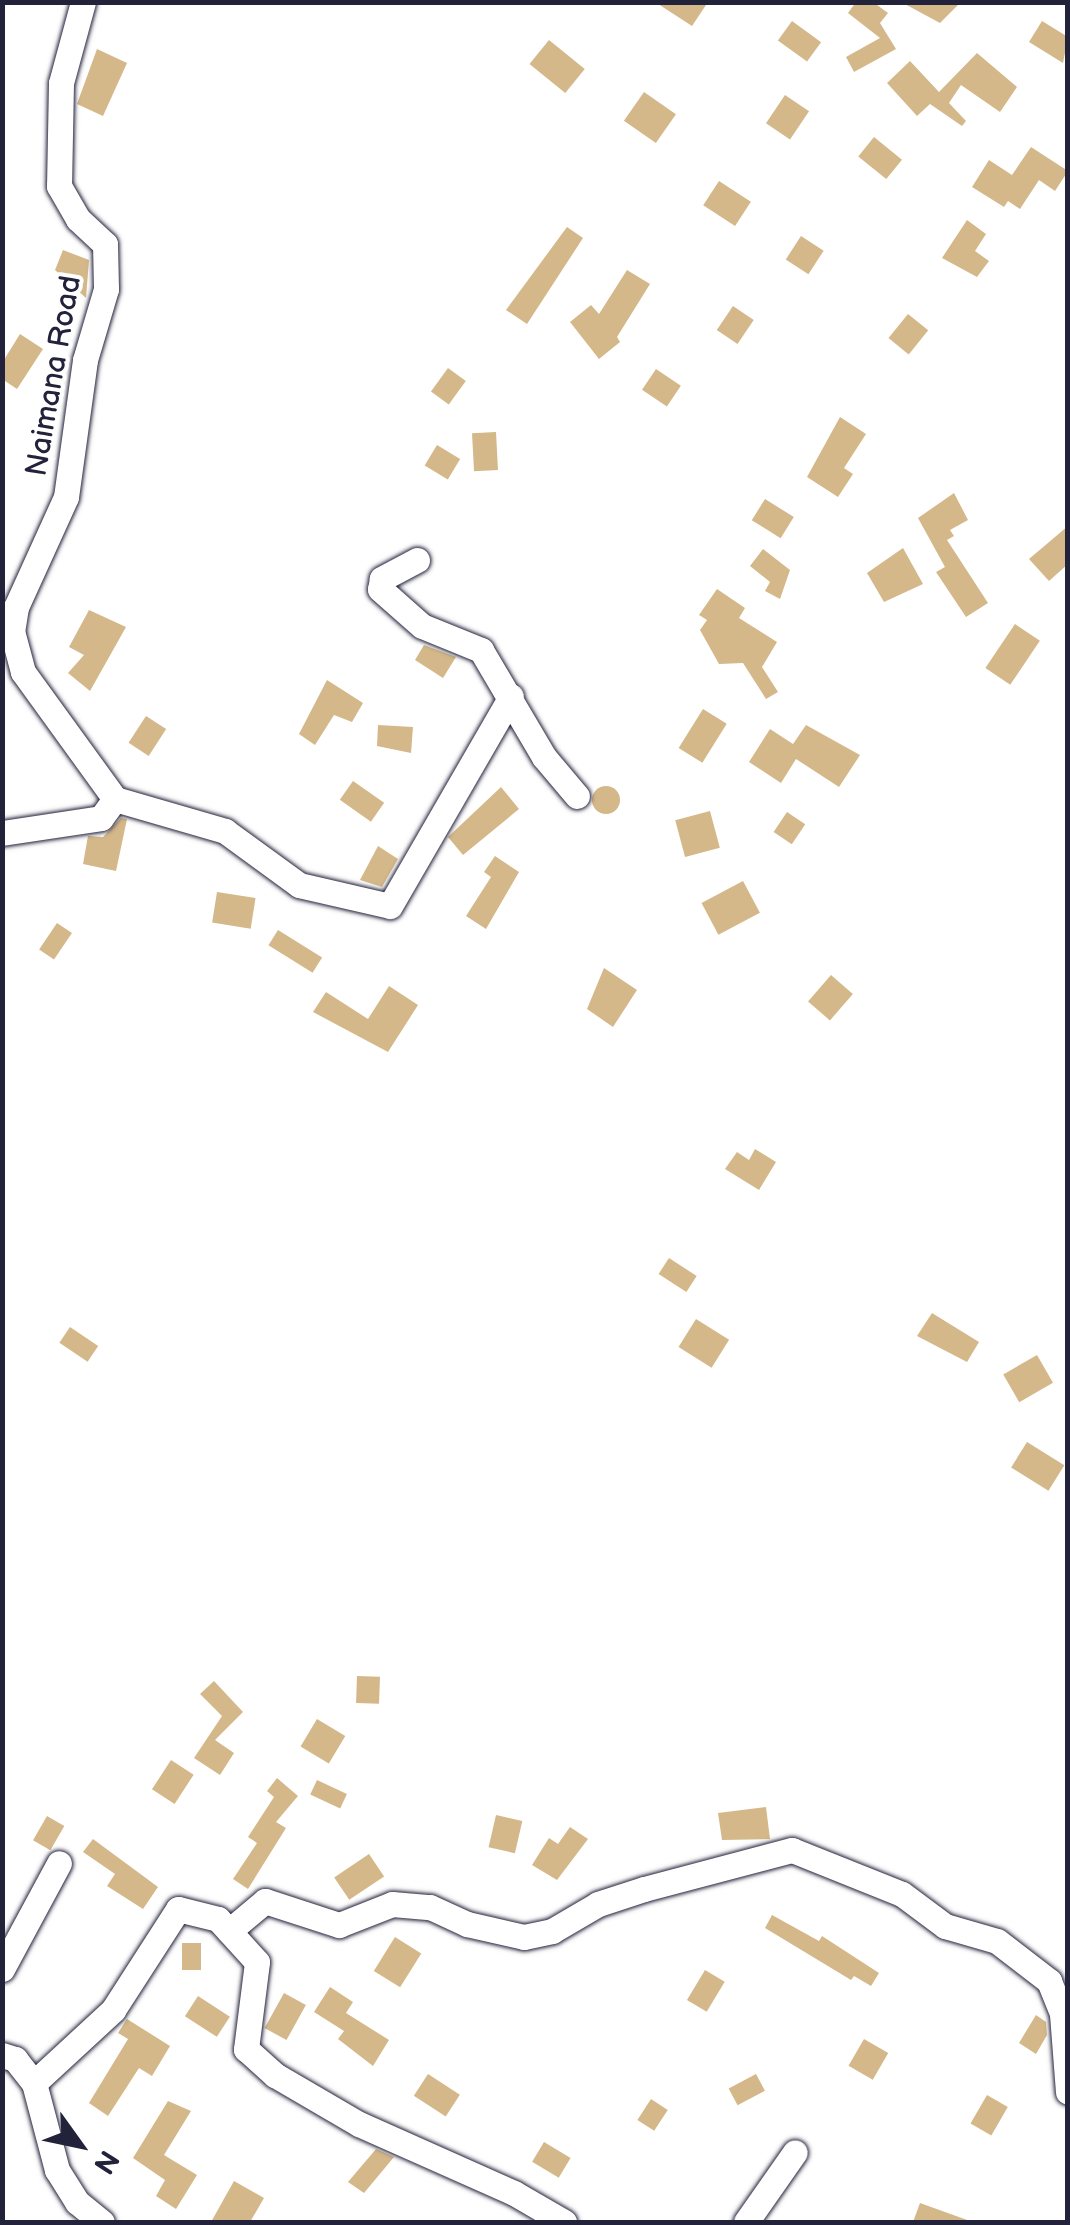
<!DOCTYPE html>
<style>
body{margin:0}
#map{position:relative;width:1070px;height:2225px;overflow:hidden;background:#fff;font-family:"Balsamiq Sans",sans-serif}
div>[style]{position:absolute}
.building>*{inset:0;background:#d4b889;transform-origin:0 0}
.round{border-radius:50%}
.roads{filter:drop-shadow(0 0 2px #22223b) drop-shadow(0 0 2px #22223b)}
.minor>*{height:25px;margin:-12.5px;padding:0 12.5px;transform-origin:12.5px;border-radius:12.5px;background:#fff}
span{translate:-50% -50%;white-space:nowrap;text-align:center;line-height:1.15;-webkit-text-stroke:8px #fff;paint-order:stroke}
.street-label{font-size:30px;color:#22223b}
.frame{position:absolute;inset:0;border:5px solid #22223b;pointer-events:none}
.north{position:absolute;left:30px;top:2095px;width:100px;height:100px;-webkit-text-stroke:8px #fff;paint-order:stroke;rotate:123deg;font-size:28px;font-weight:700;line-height:40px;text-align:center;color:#22223b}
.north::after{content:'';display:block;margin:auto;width:35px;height:45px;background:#22223b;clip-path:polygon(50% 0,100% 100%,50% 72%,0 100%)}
</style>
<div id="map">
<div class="building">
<i style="clip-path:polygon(655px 2px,708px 2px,692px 26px)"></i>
<i style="clip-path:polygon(856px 2px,873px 2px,888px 13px,880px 23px,896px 49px,854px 72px,846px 57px,880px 38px,848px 13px)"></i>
<i style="clip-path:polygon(901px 2px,961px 2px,940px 23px)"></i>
<i style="left:792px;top:21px;width:36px;height:24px;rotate:36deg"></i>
<i style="clip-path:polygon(1042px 21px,1068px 37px,1063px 63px,1029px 42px)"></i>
<i style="left:549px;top:40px;width:46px;height:31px;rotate:39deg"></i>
<i style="clip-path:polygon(97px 49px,127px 63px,103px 116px,77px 104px)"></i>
<i style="clip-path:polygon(977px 53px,1017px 87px,1000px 112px,961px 85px,949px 103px,966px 121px,962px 126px,930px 104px,917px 116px,887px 83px,910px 61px,939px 92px)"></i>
<i style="left:644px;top:92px;width:39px;height:35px;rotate:35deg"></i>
<i style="left:785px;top:95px;width:29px;height:34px;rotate:34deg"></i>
<i style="left:874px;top:137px;width:36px;height:25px;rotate:39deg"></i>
<i style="clip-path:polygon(1031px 147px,1068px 171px,1055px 191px,1039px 180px,1020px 209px,1008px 201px,1004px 207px,972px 187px,989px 160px,1012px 175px)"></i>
<i style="left:719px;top:181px;width:38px;height:29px;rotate:33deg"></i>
<i style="clip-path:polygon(967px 220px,986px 234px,975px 251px,989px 261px,977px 277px,942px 258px)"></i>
<i style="clip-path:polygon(567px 227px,583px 238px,527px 324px,506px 310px)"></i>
<i style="left:801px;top:236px;width:27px;height:28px;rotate:33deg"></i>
<i style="clip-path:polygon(63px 250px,89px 260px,86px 298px,55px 270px)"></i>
<i style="clip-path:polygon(627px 270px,650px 284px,617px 337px,620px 342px,599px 359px,570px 322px,591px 305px,599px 314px)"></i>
<i style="left:733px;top:306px;width:25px;height:29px;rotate:34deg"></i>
<i style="left:908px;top:314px;width:26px;height:31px;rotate:39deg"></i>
<i style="clip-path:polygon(20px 334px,43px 349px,17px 389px,2px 379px,2px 363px)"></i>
<i style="left:448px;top:368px;width:22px;height:29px;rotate:36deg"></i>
<i style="left:656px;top:369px;width:30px;height:25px;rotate:34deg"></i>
<i style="clip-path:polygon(840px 417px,866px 434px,844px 468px,853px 474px,838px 497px,807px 477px)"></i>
<i style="left:496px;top:432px;width:38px;height:24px;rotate:87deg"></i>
<i style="left:437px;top:445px;width:27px;height:24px;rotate:31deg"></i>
<i style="clip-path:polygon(954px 493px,968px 520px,950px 530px,954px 536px,947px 540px,988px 603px,966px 617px,936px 572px,945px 567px,918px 518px)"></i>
<i style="left:765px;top:499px;width:34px;height:25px;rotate:32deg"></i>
<i style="clip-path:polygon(1068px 526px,1068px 564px,1049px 581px,1029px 559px)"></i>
<i style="clip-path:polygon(903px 548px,923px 584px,884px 602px,867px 573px)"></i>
<i style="clip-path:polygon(763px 549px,790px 570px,780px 599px,765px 591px,770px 582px,750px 566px)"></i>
<i style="clip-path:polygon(717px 589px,745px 608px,739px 618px,777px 642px,762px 667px,778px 692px,766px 699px,743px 663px,719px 664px,700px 630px,707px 620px,699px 615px)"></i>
<i style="clip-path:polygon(89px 610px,126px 627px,90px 691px,68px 673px,84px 655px,69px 647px)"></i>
<i style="left:1015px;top:624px;width:30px;height:53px;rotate:34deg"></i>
<i style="clip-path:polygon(424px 645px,456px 657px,443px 678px,415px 660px)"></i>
<i style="clip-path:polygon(327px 680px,363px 703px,352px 722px,334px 715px,315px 745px,299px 734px)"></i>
<i style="left:703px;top:709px;width:28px;height:46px;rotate:32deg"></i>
<i style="left:146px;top:716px;width:24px;height:32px;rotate:33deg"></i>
<i style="clip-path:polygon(378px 725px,413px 727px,411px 753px,377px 746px)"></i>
<i style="clip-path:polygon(806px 725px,860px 755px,839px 787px,796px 759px,781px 783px,749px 762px,770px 729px,793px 744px)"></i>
<i style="left:353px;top:781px;width:38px;height:23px;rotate:35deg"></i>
<i class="round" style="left:592px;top:786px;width:28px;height:28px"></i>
<i style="clip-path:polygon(501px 787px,519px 809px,463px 855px,448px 837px)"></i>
<i style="left:710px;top:811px;width:38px;height:36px;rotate:75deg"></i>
<i style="left:787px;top:812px;width:22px;height:24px;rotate:34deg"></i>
<i style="clip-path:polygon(121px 818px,127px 819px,116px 871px,83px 864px,88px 836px,103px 837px)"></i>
<i style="clip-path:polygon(378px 846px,398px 859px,382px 887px,360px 880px)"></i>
<i style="clip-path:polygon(495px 856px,519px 872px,486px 929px,466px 916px,491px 877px,484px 872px)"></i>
<i style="left:743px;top:881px;width:36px;height:47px;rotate:62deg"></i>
<i style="left:217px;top:892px;width:39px;height:31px;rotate:9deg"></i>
<i style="left:57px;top:923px;width:18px;height:32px;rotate:34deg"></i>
<i style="left:278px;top:930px;width:52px;height:18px;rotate:32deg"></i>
<i style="clip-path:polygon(604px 968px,637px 990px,613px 1027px,587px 1009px)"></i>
<i style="left:831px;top:975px;width:29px;height:35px;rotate:41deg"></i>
<i style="clip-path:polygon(389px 986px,418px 1005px,388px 1052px,313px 1012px,326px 992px,368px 1019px)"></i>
<i style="clip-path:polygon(755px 1149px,776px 1162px,759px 1190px,725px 1169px,737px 1152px,749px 1160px)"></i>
<i style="left:669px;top:1258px;width:33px;height:19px;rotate:33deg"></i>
<i style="clip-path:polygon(932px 1313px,979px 1342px,967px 1362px,917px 1336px)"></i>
<i style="left:696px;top:1319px;width:39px;height:33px;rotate:32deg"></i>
<i style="left:70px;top:1327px;width:34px;height:19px;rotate:34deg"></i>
<i style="left:1037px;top:1355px;width:32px;height:39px;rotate:60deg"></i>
<i style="left:1027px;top:1442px;width:44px;height:30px;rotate:32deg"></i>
<i style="left:357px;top:1676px;width:23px;height:27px;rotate:2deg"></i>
<i style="clip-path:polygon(214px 1681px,243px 1712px,215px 1740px,234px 1753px,220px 1775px,194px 1758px,222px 1716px,200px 1694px)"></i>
<i style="left:317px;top:1719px;width:33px;height:32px;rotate:31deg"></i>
<i style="left:171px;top:1760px;width:27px;height:35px;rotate:33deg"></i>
<i style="clip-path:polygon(277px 1778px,298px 1796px,276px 1822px,286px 1828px,248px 1889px,233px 1879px,257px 1843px,248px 1837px,274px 1797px,267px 1791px)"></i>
<i style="left:317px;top:1780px;width:33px;height:16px;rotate:25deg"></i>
<i style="clip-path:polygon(766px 1807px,770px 1839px,722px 1840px,718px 1813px)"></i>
<i style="left:496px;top:1815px;width:27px;height:33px;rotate:13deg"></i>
<i style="left:47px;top:1816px;width:20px;height:28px;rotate:30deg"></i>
<i style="clip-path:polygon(570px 1827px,588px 1839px,557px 1880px,532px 1865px,549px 1838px,558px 1844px)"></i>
<i style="clip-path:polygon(93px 1839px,158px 1887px,143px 1909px,107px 1886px,115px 1874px,83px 1852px)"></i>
<i style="left:369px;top:1854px;width:27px;height:42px;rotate:56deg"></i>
<i style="clip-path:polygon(772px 1915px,819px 1941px,822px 1936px,879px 1973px,871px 1986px,854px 1976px,851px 1980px,765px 1928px)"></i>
<i style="left:395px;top:1937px;width:31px;height:40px;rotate:32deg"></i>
<i style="left:201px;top:1943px;width:27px;height:19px;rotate:90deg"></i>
<i style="left:705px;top:1970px;width:23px;height:35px;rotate:31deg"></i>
<i style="clip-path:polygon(330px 1987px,353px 2002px,346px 2013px,389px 2040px,373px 2066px,338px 2039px,344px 2031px,314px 2012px)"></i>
<i style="left:284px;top:1993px;width:25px;height:40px;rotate:29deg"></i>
<i style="left:198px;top:1996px;width:38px;height:24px;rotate:33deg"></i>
<i style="clip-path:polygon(1036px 2015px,1046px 2022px,1047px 2035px,1036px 2054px,1019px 2043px)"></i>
<i style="clip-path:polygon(127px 2019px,170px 2046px,152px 2076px,139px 2068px,108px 2116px,89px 2103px,128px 2039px,118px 2033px)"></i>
<i style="left:864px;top:2039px;width:28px;height:31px;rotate:30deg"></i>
<i style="left:428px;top:2074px;width:38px;height:26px;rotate:33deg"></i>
<i style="left:756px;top:2074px;width:19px;height:31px;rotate:62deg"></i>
<i style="left:987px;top:2095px;width:24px;height:33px;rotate:30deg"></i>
<i style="left:651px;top:2099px;width:20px;height:25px;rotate:33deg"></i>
<i style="clip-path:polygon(168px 2101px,191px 2111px,164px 2155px,197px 2175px,176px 2209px,156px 2196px,165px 2180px,133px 2158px)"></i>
<i style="left:544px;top:2142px;width:31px;height:23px;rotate:31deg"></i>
<i style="clip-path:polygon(376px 2149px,394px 2157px,364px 2193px,348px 2182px)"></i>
<i style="clip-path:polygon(234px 2181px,264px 2198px,250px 2222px,211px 2222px)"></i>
<i style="clip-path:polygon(920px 2203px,970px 2221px,969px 2222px,913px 2222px)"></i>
</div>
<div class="roads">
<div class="minor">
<i style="left:83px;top:2px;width:84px;rotate:105.2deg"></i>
<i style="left:61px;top:83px;width:103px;rotate:91.1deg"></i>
<i style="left:59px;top:186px;width:38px;rotate:60deg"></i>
<i style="left:78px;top:219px;width:37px;rotate:43deg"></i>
<i style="left:105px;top:244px;width:45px;rotate:88.7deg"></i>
<i style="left:106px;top:289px;width:74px;rotate:106.5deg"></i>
<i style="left:85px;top:360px;width:138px;rotate:97.9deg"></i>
<i style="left:66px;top:497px;width:121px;rotate:114.4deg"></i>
<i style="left:16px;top:607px;width:24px;rotate:99deg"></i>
<i style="left:12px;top:631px;width:42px;rotate:75deg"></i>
<i style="left:23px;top:672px;width:157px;rotate:54.1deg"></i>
<i style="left:417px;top:560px;width:40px;rotate:152deg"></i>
<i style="left:382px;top:579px;width:10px;rotate:101deg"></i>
<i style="left:380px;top:589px;width:56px;rotate:41.4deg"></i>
<i style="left:422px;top:626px;width:64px;rotate:22.1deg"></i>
<i style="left:481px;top:650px;width:124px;rotate:59.5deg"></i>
<i style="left:544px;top:757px;width:51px;rotate:49.8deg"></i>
<i style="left:115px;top:799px;width:115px;rotate:16.2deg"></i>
<i style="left:225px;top:831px;width:92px;rotate:36.1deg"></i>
<i style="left:299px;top:885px;width:93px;rotate:13deg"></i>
<i style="left:390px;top:906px;width:242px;rotate:-60deg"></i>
<i style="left:2px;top:833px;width:100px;rotate:-8.6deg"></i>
<i style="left:101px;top:818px;width:24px;rotate:-54deg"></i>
<i style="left:229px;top:1931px;width:47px;rotate:-39.8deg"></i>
<i style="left:265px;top:1901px;width:78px;rotate:18deg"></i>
<i style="left:339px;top:1925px;width:57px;rotate:-21.6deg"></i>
<i style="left:392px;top:1904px;width:38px;rotate:5deg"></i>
<i style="left:430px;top:1907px;width:41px;rotate:24.7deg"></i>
<i style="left:467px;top:1924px;width:58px;rotate:12.8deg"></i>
<i style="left:524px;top:1937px;width:29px;rotate:-12deg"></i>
<i style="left:552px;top:1931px;width:53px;rotate:-30.4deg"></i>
<i style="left:598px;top:1904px;width:48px;rotate:-18.1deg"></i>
<i style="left:644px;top:1889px;width:153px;rotate:-14.8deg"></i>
<i style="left:792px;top:1850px;width:118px;rotate:21.8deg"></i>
<i style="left:902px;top:1894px;width:54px;rotate:36.7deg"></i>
<i style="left:945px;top:1926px;width:54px;rotate:16.1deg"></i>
<i style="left:997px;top:1941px;width:66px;rotate:37.6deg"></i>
<i style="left:1049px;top:1981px;width:35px;rotate:68deg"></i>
<i style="left:1062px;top:2014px;width:78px;rotate:85.6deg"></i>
<i style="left:2px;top:1969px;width:120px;rotate:-61.7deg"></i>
<i style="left:2px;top:2055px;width:14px;rotate:17deg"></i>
<i style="left:15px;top:2059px;width:31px;rotate:52deg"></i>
<i style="left:34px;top:2083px;width:90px;rotate:75.2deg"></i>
<i style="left:57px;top:2170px;width:38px;rotate:58deg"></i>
<i style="left:77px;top:2202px;width:32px;rotate:39deg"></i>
<i style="left:34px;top:2083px;width:108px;rotate:-42.7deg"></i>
<i style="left:113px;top:2010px;width:120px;rotate:-57.2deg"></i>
<i style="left:178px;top:1909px;width:41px;rotate:14deg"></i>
<i style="left:218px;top:1919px;width:58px;rotate:47.8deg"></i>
<i style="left:257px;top:1962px;width:88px;rotate:97.2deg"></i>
<i style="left:246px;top:2049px;width:39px;rotate:42deg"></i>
<i style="left:275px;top:2075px;width:97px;rotate:30.3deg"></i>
<i style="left:359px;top:2124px;width:170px;rotate:24deg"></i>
<i style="left:514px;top:2193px;width:58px;rotate:30.1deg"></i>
<i style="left:746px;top:2222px;width:85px;rotate:-55deg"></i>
</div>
</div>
<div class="street-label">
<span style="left:54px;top:376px;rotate:-80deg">Naimana Road</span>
</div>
<div class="frame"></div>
<div class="north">N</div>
</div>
